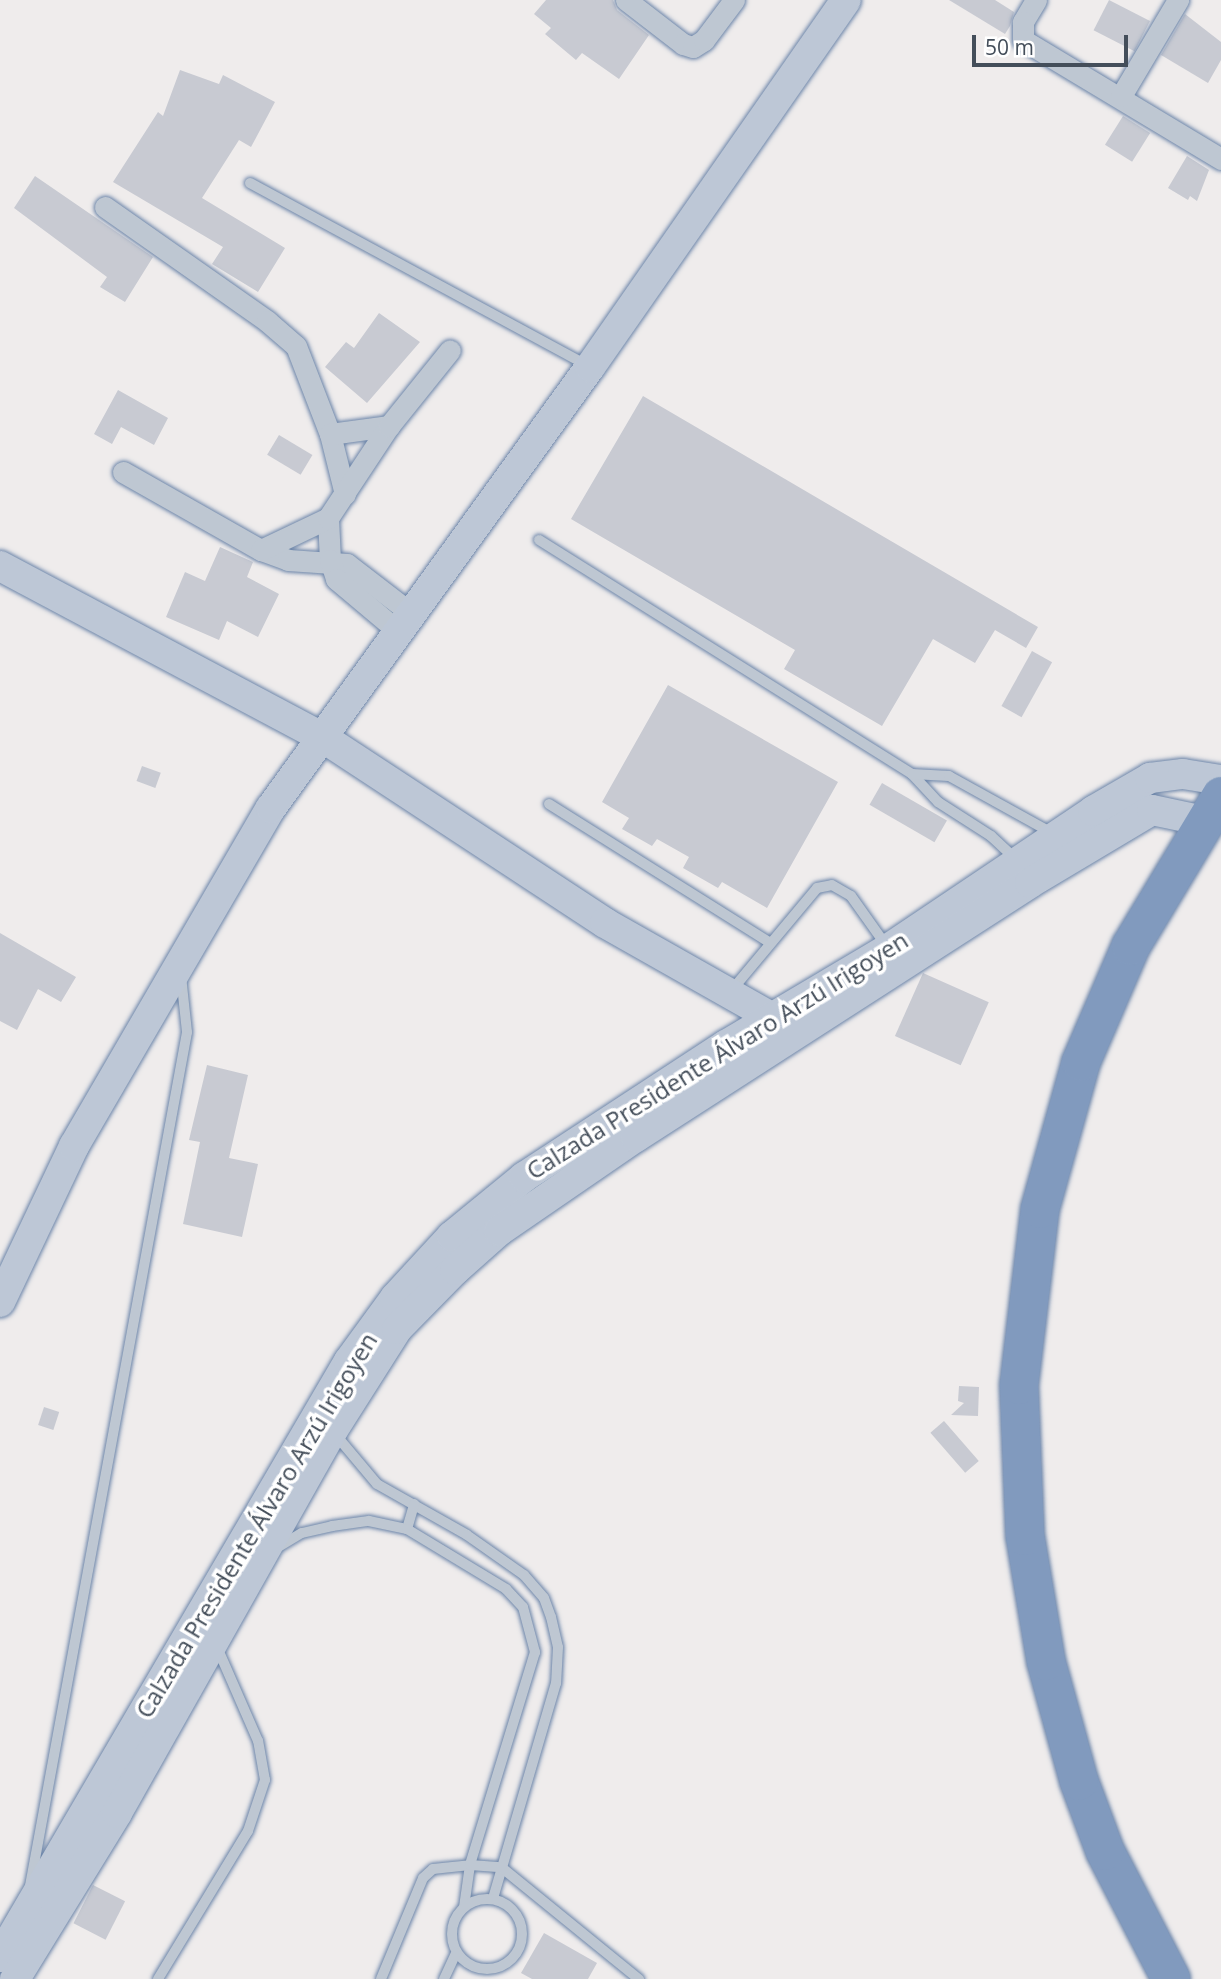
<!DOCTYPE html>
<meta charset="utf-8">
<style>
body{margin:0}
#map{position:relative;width:1221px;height:1979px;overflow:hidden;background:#efecec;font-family:"Open Sans",sans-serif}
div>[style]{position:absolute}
.building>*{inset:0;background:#c8cad2;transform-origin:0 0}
.roads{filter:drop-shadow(0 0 2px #6c85a9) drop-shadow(0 0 2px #6c85a9)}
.lane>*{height:10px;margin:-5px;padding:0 5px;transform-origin:5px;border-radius:5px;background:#bec7d2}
.lane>.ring{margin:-5px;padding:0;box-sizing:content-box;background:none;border:10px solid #bec7d2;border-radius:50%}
.street>*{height:21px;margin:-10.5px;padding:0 10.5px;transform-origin:10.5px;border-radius:10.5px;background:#bec7d2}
.secondary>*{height:30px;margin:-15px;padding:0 15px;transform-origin:15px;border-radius:15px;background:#bdc7d6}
.highway>*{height:38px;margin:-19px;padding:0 19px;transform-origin:19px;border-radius:19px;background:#819abe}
span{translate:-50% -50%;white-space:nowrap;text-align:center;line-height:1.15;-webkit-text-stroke:7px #fff;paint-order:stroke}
.street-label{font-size:24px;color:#444e5a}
.scale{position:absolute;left:972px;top:35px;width:156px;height:32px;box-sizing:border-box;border:4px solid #444e5a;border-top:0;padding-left:9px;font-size:21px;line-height:24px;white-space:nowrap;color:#444e5a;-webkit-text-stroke:5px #fff;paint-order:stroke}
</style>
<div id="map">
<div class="building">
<i style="clip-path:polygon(546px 0,613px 0,617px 10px,649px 35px,619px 79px,582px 53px,576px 60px,545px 34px,551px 28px,534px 14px)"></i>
<i style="clip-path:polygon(949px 0,995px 0,1014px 12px,1010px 26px,1005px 34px)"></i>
<i style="left:1109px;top:0;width:46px;height:34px;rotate:27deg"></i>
<i style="clip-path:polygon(1185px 14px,1221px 42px,1221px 60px,1208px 83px,1161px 55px)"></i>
<i style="clip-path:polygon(180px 70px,219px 84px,223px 75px,275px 102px,251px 147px,239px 140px,202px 198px,285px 248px,258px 292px,212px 264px,223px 247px,113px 182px,158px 112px,163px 116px)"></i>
<i style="left:1123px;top:116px;width:32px;height:34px;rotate:32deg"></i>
<i style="clip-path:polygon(1187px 156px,1209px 170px,1197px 201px,1190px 196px,1188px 200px,1168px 188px)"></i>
<i style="clip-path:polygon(35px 176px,153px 257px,125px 302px,100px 287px,107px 277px,14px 208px)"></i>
<i style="clip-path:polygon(379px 313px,420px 342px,367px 403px,325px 367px,346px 342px,354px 348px)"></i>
<i style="clip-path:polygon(118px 390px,168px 418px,154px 445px,121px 427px,112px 444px,94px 434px)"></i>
<i style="clip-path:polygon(643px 396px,1038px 627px,1026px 648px,995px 630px,975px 663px,933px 639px,882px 726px,784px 669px,795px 650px,571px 519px)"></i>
<i style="left:279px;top:435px;width:39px;height:23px;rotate:31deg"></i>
<i style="clip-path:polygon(220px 547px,253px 562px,247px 577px,279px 594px,258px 637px,227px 621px,219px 640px,166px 617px,185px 572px,205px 581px)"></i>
<i style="left:1032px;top:651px;width:23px;height:63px;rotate:29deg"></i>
<i style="clip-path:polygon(668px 685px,838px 782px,767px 908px,722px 882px,718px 888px,683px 868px,689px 857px,657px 839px,652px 846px,622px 829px,629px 818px,602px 802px)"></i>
<i style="left:142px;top:766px;width:20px;height:16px;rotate:20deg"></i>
<i style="left:882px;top:783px;width:75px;height:25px;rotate:30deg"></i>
<i style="clip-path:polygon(0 933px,76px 977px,61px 1002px,38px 989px,17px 1030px,0 1021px)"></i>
<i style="left:923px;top:973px;width:72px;height:69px;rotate:24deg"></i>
<i style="clip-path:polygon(207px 1065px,248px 1075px,229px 1158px,258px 1164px,242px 1237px,183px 1224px,200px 1142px,189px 1140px)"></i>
<i style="clip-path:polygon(959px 1386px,979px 1387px,978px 1416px,951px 1415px,964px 1403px,958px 1401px)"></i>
<i style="left:44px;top:1407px;width:16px;height:19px;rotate:18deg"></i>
<i style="left:944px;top:1421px;width:53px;height:18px;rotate:49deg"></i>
<i style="left:93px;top:1885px;width:36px;height:43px;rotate:27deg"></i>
<i style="clip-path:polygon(544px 1933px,597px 1963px,588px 1979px,532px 1979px,521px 1973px)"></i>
</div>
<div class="roads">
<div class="lane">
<i style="left:250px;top:183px;width:384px;rotate:28.4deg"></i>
<i style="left:539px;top:540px;width:440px;rotate:32.1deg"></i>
<i style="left:912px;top:774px;width:38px;rotate:47deg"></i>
<i style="left:938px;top:802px;width:63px;rotate:32.7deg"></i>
<i style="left:991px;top:836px;width:37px;rotate:43deg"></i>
<i style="left:912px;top:774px;width:37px;rotate:3deg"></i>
<i style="left:949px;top:776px;width:118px;rotate:29deg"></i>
<i style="left:549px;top:804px;width:260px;rotate:32.1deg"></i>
<i style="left:731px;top:991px;width:134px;rotate:-50.1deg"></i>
<i style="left:817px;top:888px;width:15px;rotate:-11deg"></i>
<i style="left:832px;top:885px;width:22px;rotate:30deg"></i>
<i style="left:851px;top:896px;width:64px;rotate:54.6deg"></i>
<i style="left:335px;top:1434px;width:65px;rotate:50deg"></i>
<i style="left:377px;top:1484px;width:103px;rotate:29.5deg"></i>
<i style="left:467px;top:1535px;width:70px;rotate:35.1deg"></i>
<i style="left:524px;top:1575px;width:30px;rotate:49deg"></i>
<i style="left:544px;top:1598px;width:20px;rotate:70deg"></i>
<i style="left:551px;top:1617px;width:31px;rotate:77deg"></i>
<i style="left:558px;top:1647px;width:36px;rotate:93deg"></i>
<i style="left:556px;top:1683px;width:225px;rotate:106.3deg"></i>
<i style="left:407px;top:1529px;width:26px;rotate:-74deg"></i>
<i style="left:275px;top:1549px;width:31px;rotate:-31deg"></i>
<i style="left:302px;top:1533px;width:31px;rotate:-13deg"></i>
<i style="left:332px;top:1526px;width:37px;rotate:-8deg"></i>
<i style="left:369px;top:1521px;width:39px;rotate:12deg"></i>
<i style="left:407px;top:1529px;width:116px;rotate:31.2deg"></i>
<i style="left:506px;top:1589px;width:25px;rotate:47deg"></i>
<i style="left:523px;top:1607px;width:47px;rotate:75.1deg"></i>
<i style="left:535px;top:1652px;width:223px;rotate:107deg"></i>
<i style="left:470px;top:1865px;width:42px;rotate:98.1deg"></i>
<i style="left:30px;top:1886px;width:868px;rotate:-79.58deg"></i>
<i style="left:187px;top:1032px;width:56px;rotate:-96.1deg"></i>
<i class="ring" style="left:452px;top:1899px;width:60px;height:60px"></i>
<i style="left:158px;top:1979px;width:173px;rotate:-58.7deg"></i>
<i style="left:248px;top:1831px;width:54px;rotate:-71.6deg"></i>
<i style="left:265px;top:1780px;width:40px;rotate:-100deg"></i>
<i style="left:258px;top:1741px;width:105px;rotate:-113.6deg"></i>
<i style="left:381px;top:1979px;width:109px;rotate:-67.4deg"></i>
<i style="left:423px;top:1878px;width:13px;rotate:-42deg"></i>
<i style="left:433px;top:1869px;width:37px;rotate:-6deg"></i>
<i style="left:470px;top:1865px;width:31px;rotate:4deg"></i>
<i style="left:501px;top:1867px;width:178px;rotate:39.1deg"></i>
<i style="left:444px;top:1979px;width:29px;rotate:-65deg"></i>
</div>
<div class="street">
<i style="left:626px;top:0;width:72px;rotate:37.7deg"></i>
<i style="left:683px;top:44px;width:10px;rotate:17deg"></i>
<i style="left:693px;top:47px;width:13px;rotate:-32deg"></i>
<i style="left:704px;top:40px;width:50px;rotate:-53.1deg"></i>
<i style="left:1036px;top:0;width:26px;rotate:121deg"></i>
<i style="left:1023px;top:22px;width:18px;rotate:90deg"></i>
<i style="left:1023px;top:40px;width:231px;rotate:31deg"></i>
<i style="left:1121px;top:96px;width:112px;rotate:-59.3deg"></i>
<i style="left:105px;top:207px;width:198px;rotate:35.1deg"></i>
<i style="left:267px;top:321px;width:38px;rotate:41deg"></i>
<i style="left:296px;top:346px;width:94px;rotate:68.9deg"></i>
<i style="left:330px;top:434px;width:62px;rotate:76deg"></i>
<i style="left:330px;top:434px;width:60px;rotate:-7.7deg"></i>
<i style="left:123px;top:472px;width:159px;rotate:29.5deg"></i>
<i style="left:261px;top:550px;width:29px;rotate:20deg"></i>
<i style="left:288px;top:560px;width:59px;rotate:3.9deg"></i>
<i style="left:347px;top:564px;width:82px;rotate:37.6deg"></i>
<i style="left:328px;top:518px;width:42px;rotate:87.3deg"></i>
<i style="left:330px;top:560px;width:20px;rotate:72deg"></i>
<i style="left:336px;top:579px;width:82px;rotate:40.1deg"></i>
<i style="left:261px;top:550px;width:74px;rotate:-25.5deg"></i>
<i style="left:328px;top:518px;width:110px;rotate:-56.5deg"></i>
<i style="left:389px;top:426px;width:97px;rotate:-51.2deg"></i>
</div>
<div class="secondary">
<i style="left:0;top:566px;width:368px;rotate:28deg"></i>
<i style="left:325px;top:739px;width:335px;rotate:33.3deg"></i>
<i style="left:605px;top:923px;width:193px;rotate:29.5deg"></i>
<i style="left:773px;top:1018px;width:17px;rotate:54deg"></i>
<i style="left:0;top:1302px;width:173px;rotate:-64.6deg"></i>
<i style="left:74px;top:1146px;width:391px;rotate:-59.8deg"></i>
<i style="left:271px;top:808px;width:544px;rotate:-54.12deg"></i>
<i style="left:590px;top:367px;width:447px;rotate:-55.1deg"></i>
<i style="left:0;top:1957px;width:691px;rotate:-59.65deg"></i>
<i style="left:349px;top:1361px;width:78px;rotate:-53.9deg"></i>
<i style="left:395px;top:1298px;width:84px;rotate:-47.4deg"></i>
<i style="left:452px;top:1236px;width:93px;rotate:-39.3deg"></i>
<i style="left:524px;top:1177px;width:241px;rotate:-33.2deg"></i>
<i style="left:726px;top:1045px;width:188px;rotate:-30.7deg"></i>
<i style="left:888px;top:949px;width:247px;rotate:-33.9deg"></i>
<i style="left:1093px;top:811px;width:66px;rotate:-30.1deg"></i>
<i style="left:1150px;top:778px;width:33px;rotate:-7deg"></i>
<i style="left:1183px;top:774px;width:38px;rotate:9deg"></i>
<i style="left:15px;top:1979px;width:195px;rotate:-58.4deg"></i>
<i style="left:117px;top:1813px;width:440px;rotate:-60.6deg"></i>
<i style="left:333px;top:1430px;width:120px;rotate:-57.6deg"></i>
<i style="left:397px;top:1329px;width:83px;rotate:-45.5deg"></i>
<i style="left:455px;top:1270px;width:59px;rotate:-41.6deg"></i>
<i style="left:499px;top:1231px;width:166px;rotate:-34.5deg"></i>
<i style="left:636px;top:1137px;width:469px;rotate:-32.8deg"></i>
<i style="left:1030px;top:883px;width:142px;rotate:-30.9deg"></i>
<i style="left:1152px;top:810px;width:53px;rotate:11.9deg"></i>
</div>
<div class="highway">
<i style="left:1171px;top:1979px;width:144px;rotate:-117.3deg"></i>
<i style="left:1105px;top:1851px;width:75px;rotate:-110.4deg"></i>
<i style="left:1079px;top:1781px;width:124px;rotate:-105.4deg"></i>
<i style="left:1046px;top:1661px;width:127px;rotate:-99.5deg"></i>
<i style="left:1025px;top:1536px;width:151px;rotate:-92.3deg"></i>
<i style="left:1019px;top:1385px;width:177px;rotate:-83.2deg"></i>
<i style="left:1040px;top:1209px;width:153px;rotate:-74.4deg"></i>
<i style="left:1081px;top:1062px;width:126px;rotate:-66.7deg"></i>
<i style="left:1131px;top:946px;width:175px;rotate:-59deg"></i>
</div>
</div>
<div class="street-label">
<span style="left:717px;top:1055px;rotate:-32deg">Calzada Presidente Álvaro Arzú Irigoyen</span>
<span style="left:256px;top:1525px;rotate:-59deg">Calzada Presidente Álvaro Arzú Irigoyen</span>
</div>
<div class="scale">50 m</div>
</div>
